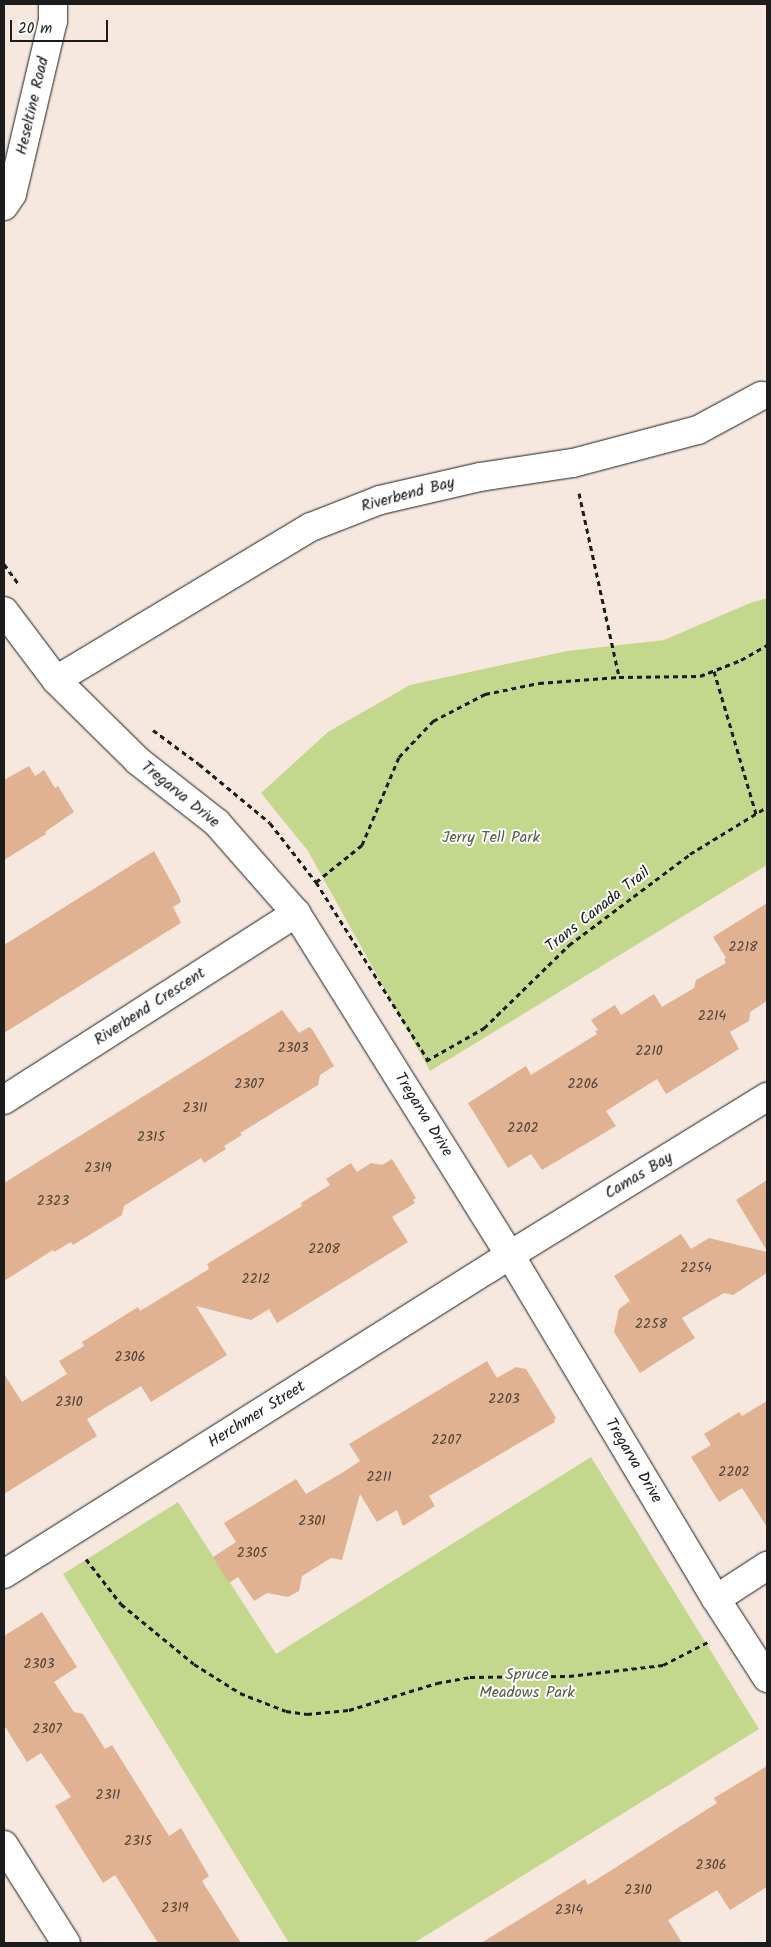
<!DOCTYPE html>
<style>
body{margin:0}
#map{position:relative;width:771px;height:1947px;overflow:hidden;background:#f6e8de;font-family:Kalam,sans-serif}
div>[style]{position:absolute}
.green>*{inset:0;background:#c3d88d}
.building>*{inset:0;background:#e1b292}
.path>*{height:3px;margin-top:-1.5px;transform-origin:0;background:repeating-linear-gradient(90deg,#1c1c1c 0 5px,transparent 0 9px)}
.roads{filter:drop-shadow(0 0 1px #1c1c1c) drop-shadow(0 0 1px #1c1c1c)}
.street>*{height:28px;margin:-14px;padding:0 14px;transform-origin:14px;border-radius:14px;background:#fff}
span{translate:-50% -50%;white-space:nowrap;text-align:center;line-height:1.15;-webkit-text-stroke:4px #fff;paint-order:stroke}
.number-label{font-size:14px;color:#4d423a}
.number-label span{-webkit-text-stroke-width:0}
.street-label{font-size:16px;color:#1c1c1c}
.park-label{font-size:16px;color:#565e44}
.frame{position:absolute;inset:0;border:5px solid #1c1c1c;pointer-events:none}
.scale{position:absolute;left:10px;top:20px;width:98px;height:22px;box-sizing:border-box;border:2px solid #1c1c1c;border-top:0;padding-left:6px;font-size:15px;line-height:18px;white-space:nowrap;color:#1c1c1c;-webkit-text-stroke:4px #fff;paint-order:stroke}
</style>
<div id="map">
<div class="green">
<i style="clip-path:polygon(767px 598px,767px 865px,430px 1071px,308px 851px,261px 793px,328px 732px,410px 685px,567px 651px,664px 640px,750px 603px)"></i>
<i style="clip-path:polygon(591px 1457px,759px 1729px,414px 1943px,289px 1943px,63px 1574px,178px 1502px,276px 1654px)"></i>
</div>
<div class="building">
<i style="clip-path:polygon(29px 766px,35px 776px,44px 770px,55px 788px,58px 786px,74px 812px,45px 832px,46px 834px,4px 860px,4px 780px)"></i>
<i style="clip-path:polygon(154px 851px,179px 896px,181px 902px,173px 907px,181px 923px,4px 1033px,4px 945px)"></i>
<i style="clip-path:polygon(767px 903px,767px 1001px,750px 1012px,749px 1021px,730px 1032px,739px 1049px,666px 1094px,657px 1079px,606px 1111px,616px 1126px,542px 1170px,531px 1154px,508px 1168px,468px 1103px,526px 1066px,531px 1075px,597px 1034px,595px 1031px,598px 1030px,591px 1020px,615px 1005px,621px 1015px,654px 994px,662px 1007px,694px 988px,696px 980px,726px 963px,724px 959px,726px 958px,713px 937px)"></i>
<i style="clip-path:polygon(282px 1010px,299px 1033px,309px 1027px,312px 1029px,334px 1066px,320px 1075px,318px 1085px,240px 1133px,242px 1135px,224px 1146px,226px 1149px,204px 1163px,201px 1158px,124px 1206px,122px 1215px,73px 1245px,71px 1242px,54px 1252px,53px 1250px,4px 1281px,4px 1183px)"></i>
<i style="clip-path:polygon(392px 1159px,416px 1198px,413px 1200px,415px 1203px,392px 1217px,408px 1242px,277px 1323px,269px 1309px,251px 1320px,196px 1306px,227px 1355px,151px 1402px,141px 1386px,87px 1419px,97px 1436px,4px 1494px,4px 1374px,22px 1402px,67px 1374px,59px 1361px,84px 1346px,82px 1342px,138px 1307px,140px 1311px,209px 1269px,207px 1264px,302px 1206px,301px 1203px,330px 1185px,326px 1179px,351px 1163px,357px 1172px,371px 1163px,382px 1165px)"></i>
<i style="clip-path:polygon(767px 1180px,767px 1251px,736px 1200px)"></i>
<i style="clip-path:polygon(681px 1234px,691px 1249px,709px 1238px,767px 1252px,767px 1273px,733px 1295px,724px 1293px,682px 1318px,695px 1338px,640px 1373px,614px 1332px,619px 1309px,630px 1301px,614px 1276px)"></i>
<i style="clip-path:polygon(487px 1361px,497px 1378px,516px 1367px,526px 1369px,556px 1418px,554px 1420px,555px 1422px,429px 1496px,435px 1506px,403px 1526px,397px 1510px,377px 1522px,360px 1494px,342px 1560px,331px 1558px,302px 1576px,299px 1591px,288px 1597px,267px 1593px,254px 1601px,238px 1577px,229px 1583px,213px 1557px,236px 1542px,224px 1523px,296px 1479px,306px 1494px,345px 1471px,360px 1461px,349px 1444px)"></i>
<i style="clip-path:polygon(767px 1401px,767px 1527px,742px 1488px,719px 1502px,691px 1457px,711px 1445px,704px 1434px,739px 1412px,742px 1416px)"></i>
<i style="clip-path:polygon(42px 1612px,77px 1667px,54px 1682px,74px 1712px,83px 1714px,105px 1749px,112px 1745px,169px 1836px,181px 1828px,209px 1876px,202px 1881px,241px 1943px,158px 1943px,115px 1875px,103px 1883px,55px 1806px,71px 1797px,41px 1753px,27px 1762px,4px 1725px,4px 1636px)"></i>
<i style="clip-path:polygon(767px 1766px,767px 1887px,730px 1910px,717px 1890px,668px 1920px,682px 1943px,481px 1943px,585px 1879px,588px 1885px,717px 1803px,714px 1798px)"></i>
</div>
<div class="path">
<i style="left:579px;top:493px;width:188px;rotate:77.7deg"></i>
<i style="left:4px;top:564px;width:24px;rotate:54deg"></i>
<i style="left:714px;top:671px;width:149px;rotate:73.6deg"></i>
<i style="left:153px;top:730px;width:57px;rotate:36.5deg"></i>
<i style="left:199px;top:764px;width:92px;rotate:39.7deg"></i>
<i style="left:270px;top:823px;width:75px;rotate:52.1deg"></i>
<i style="left:316px;top:882px;width:210px;rotate:57.8deg"></i>
<i style="left:316px;top:882px;width:59px;rotate:-38.8deg"></i>
<i style="left:362px;top:845px;width:95px;rotate:-67.2deg"></i>
<i style="left:399px;top:757px;width:50px;rotate:-46.6deg"></i>
<i style="left:433px;top:721px;width:59px;rotate:-27.4deg"></i>
<i style="left:485px;top:694px;width:55px;rotate:-11.5deg"></i>
<i style="left:539px;top:683px;width:80px;rotate:-4.3deg"></i>
<i style="left:619px;top:677px;width:81px;rotate:-0.7deg"></i>
<i style="left:700px;top:676px;width:44px;rotate:-21.3deg"></i>
<i style="left:741px;top:660px;width:30px;rotate:-30deg"></i>
<i style="left:426px;top:1061px;width:67px;rotate:-29.6deg"></i>
<i style="left:484px;top:1028px;width:119px;rotate:-44.3deg"></i>
<i style="left:569px;top:945px;width:151px;rotate:-36.9deg"></i>
<i style="left:690px;top:854px;width:90px;rotate:-31.4deg"></i>
<i style="left:86px;top:1559px;width:57px;rotate:52.1deg"></i>
<i style="left:121px;top:1604px;width:94px;rotate:39.4deg"></i>
<i style="left:194px;top:1664px;width:54px;rotate:32.2deg"></i>
<i style="left:240px;top:1693px;width:49px;rotate:21.4deg"></i>
<i style="left:286px;top:1711px;width:21px;rotate:8deg"></i>
<i style="left:307px;top:1714px;width:42px;rotate:-5.4deg"></i>
<i style="left:349px;top:1710px;width:92px;rotate:-17.1deg"></i>
<i style="left:437px;top:1683px;width:34px;rotate:-10deg"></i>
<i style="left:470px;top:1677px;width:99px;rotate:-0.6deg"></i>
<i style="left:569px;top:1676px;width:95px;rotate:-6.7deg"></i>
<i style="left:663px;top:1665px;width:51px;rotate:-27.1deg"></i>
</div>
<div class="roads">
<div class="street">
<i style="left:4px;top:206px;width:14px;rotate:-56deg"></i>
<i style="left:12px;top:194px;width:178px;rotate:-76.7deg"></i>
<i style="left:53px;top:21px;width:17px;rotate:-90deg"></i>
<i style="left:4px;top:611px;width:86px;rotate:53deg"></i>
<i style="left:56px;top:680px;width:115px;rotate:44.6deg"></i>
<i style="left:138px;top:761px;width:100px;rotate:38.1deg"></i>
<i style="left:217px;top:823px;width:120px;rotate:48.7deg"></i>
<i style="left:296px;top:913px;width:403px;rotate:58deg"></i>
<i style="left:510px;top:1255px;width:401px;rotate:59.1deg"></i>
<i style="left:716px;top:1599px;width:94px;rotate:57.2deg"></i>
<i style="left:56px;top:680px;width:297px;rotate:-31deg"></i>
<i style="left:311px;top:527px;width:74px;rotate:-21.4deg"></i>
<i style="left:380px;top:500px;width:103px;rotate:-13deg"></i>
<i style="left:480px;top:477px;width:94px;rotate:-8.6deg"></i>
<i style="left:573px;top:463px;width:129px;rotate:-14.8deg"></i>
<i style="left:698px;top:430px;width:72px;rotate:-28.4deg"></i>
<i style="left:4px;top:1100px;width:347px;rotate:-32.6deg"></i>
<i style="left:4px;top:1574px;width:598px;rotate:-32.23deg"></i>
<i style="left:510px;top:1255px;width:302px;rotate:-31.6deg"></i>
<i style="left:716px;top:1599px;width:61px;rotate:-32.9deg"></i>
<i style="left:4px;top:1845px;width:116px;rotate:57.7deg"></i>
</div>
</div>
<div class="number-label">
<span style="left:743px;top:947px">2218</span>
<span style="left:712px;top:1016px">2214</span>
<span style="left:293px;top:1048px">2303</span>
<span style="left:649px;top:1051px">2210</span>
<span style="left:249px;top:1084px">2307</span>
<span style="left:583px;top:1084px">2206</span>
<span style="left:195px;top:1108px">2311</span>
<span style="left:523px;top:1128px">2202</span>
<span style="left:151px;top:1137px">2315</span>
<span style="left:98px;top:1168px">2319</span>
<span style="left:53px;top:1201px">2323</span>
<span style="left:324px;top:1249px">2208</span>
<span style="left:696px;top:1268px">2254</span>
<span style="left:256px;top:1279px">2212</span>
<span style="left:651px;top:1324px">2258</span>
<span style="left:130px;top:1357px">2306</span>
<span style="left:504px;top:1399px">2203</span>
<span style="left:69px;top:1402px">2310</span>
<span style="left:446px;top:1440px">2207</span>
<span style="left:734px;top:1472px">2202</span>
<span style="left:379px;top:1477px">2211</span>
<span style="left:312px;top:1521px">2301</span>
<span style="left:252px;top:1553px">2305</span>
<span style="left:39px;top:1664px">2303</span>
<span style="left:47px;top:1729px">2307</span>
<span style="left:108px;top:1795px">2311</span>
<span style="left:138px;top:1841px">2315</span>
<span style="left:711px;top:1865px">2306</span>
<span style="left:638px;top:1890px">2310</span>
<span style="left:175px;top:1908px">2319</span>
<span style="left:569px;top:1910px">2314</span>
</div>
<div class="street-label">
<span style="left:33px;top:106px;rotate:-77deg">Heseltine Road</span>
<span style="left:408px;top:495px;rotate:-15deg">Riverbend Bay</span>
<span style="left:180px;top:795px;rotate:39deg">Tregarva Drive</span>
<span style="left:598px;top:910px;rotate:-38deg">Trans Canada Trail</span>
<span style="left:150px;top:1007px;rotate:-33deg">Riverbend Crescent</span>
<span style="left:423px;top:1115px;rotate:58deg">Tregarva Drive</span>
<span style="left:639px;top:1176px;rotate:-31deg">Camas Bay</span>
<span style="left:257px;top:1415px;rotate:-32deg">Herchmer Street</span>
<span style="left:633px;top:1461px;rotate:59deg">Tregarva Drive</span>
</div>
<div class="park-label">
<span style="left:491px;top:838px">Jerry Tell Park</span>
<span style="left:527px;top:1684px">Spruce<br>Meadows Park</span>
</div>
<div class="frame"></div>
<div class="scale">20 m</div>
</div>
